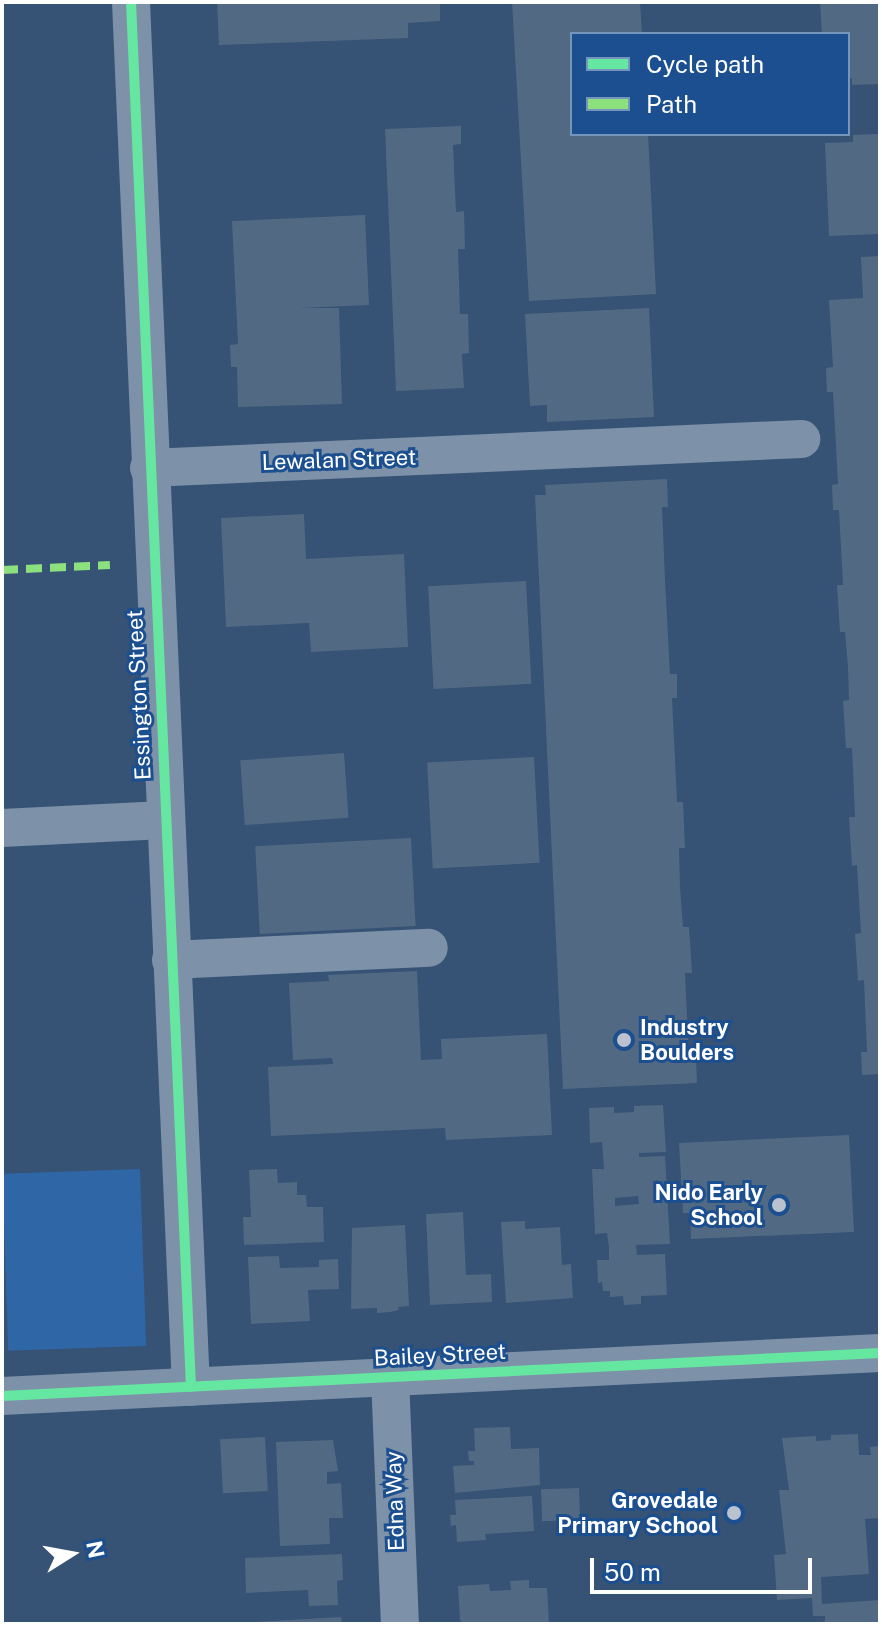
<!DOCTYPE html>
<style>
body{margin:0}
#map{position:relative;width:882px;height:1626px;overflow:hidden;background:#365274;font-family:"Public Sans",sans-serif}
div>[style]{position:absolute}
.green>*{inset:0;background:#2f66a5;transform-origin:0 0}
.building>*{inset:0;background:#526984;transform-origin:0 0}
.minor>*{height:38px;margin:-19px;padding:0 19px;transform-origin:19px;border-radius:19px;background:#7d92a8}
.quiet>*{height:8px;margin-top:-4px;transform-origin:0;background:repeating-linear-gradient(90deg,#8de07e 0 16px,transparent 0 24px)}
.cycleway>*{height:10px;margin:-5px;padding:0 5px;transform-origin:5px;border-radius:5px;background:#66e7a1}
.dots>*{width:22px;height:22px;translate:-50% -50%;box-sizing:border-box;border:4px solid #1b4f8f;border-radius:50%}
span{translate:-50% -50%;white-space:nowrap;text-align:center;line-height:1.15;-webkit-text-stroke:6px #1b4f8f;paint-order:stroke}
.street-label{font-size:22px;color:#fff}
.poi-label{font-size:22px;color:#fff;font-weight:700}
.left{translate:0 -50%;text-align:left}
.right{translate:-100% -50%;text-align:right}
.frame{position:absolute;inset:0;border:4px solid #fff;pointer-events:none}
.legend{position:absolute;left:570px;top:32px;width:280px;height:104px;box-sizing:border-box;background:#1b4f8f;border:2px solid #7695bc;margin:0;padding:10px 14px;list-style:none;font-size:24px;color:#fff}
.legend li{display:flex;align-items:center;gap:16px;height:40px}
.legend b{width:40px;border:2px solid #7695bc}
.north{position:absolute;left:32px;top:1514px;width:80px;height:80px;-webkit-text-stroke:6px #1b4f8f;paint-order:stroke;rotate:79deg;font-size:22px;font-weight:700;line-height:32px;text-align:center;color:#fff}
.north::after{content:'';display:block;margin:auto;width:28px;height:36px;background:#fff;clip-path:polygon(50% 0,100% 100%,50% 72%,0 100%)}
.scale{position:absolute;left:590px;top:1558px;width:222px;height:36px;box-sizing:border-box;border:4px solid #fff;border-top:0;padding-left:10px;font-size:24px;line-height:28px;white-space:nowrap;color:#fff;-webkit-text-stroke:6px #1b4f8f;paint-order:stroke}
</style>
<div id="map">
<div class="green">
<i style="left:140px;top:1169px;width:177px;height:138px;rotate:88deg"></i>
</div>
<div class="building">
<i style="clip-path:polygon(217px 2px,440px 2px,440px 21px,408px 23px,408px 38px,219px 45px)"></i>
<i style="clip-path:polygon(512px 2px,640px 2px,642px 34px,572px 34px,572px 134px,648px 134px,656px 294px,529px 301px)"></i>
<i style="clip-path:polygon(820px 2px,880px 2px,880px 84px,852px 85px,852px 78px,848px 79px,848px 34px,822px 34px)"></i>
<i style="clip-path:polygon(461px 126px,461px 144px,453px 145px,456px 212px,464px 211px,465px 249px,458px 249px,460px 314px,468px 314px,469px 353px,462px 354px,464px 388px,396px 391px,385px 129px)"></i>
<i style="clip-path:polygon(874px 134px,880px 134px,880px 234px,829px 236px,825px 143px,853px 142px,853px 135px)"></i>
<i style="clip-path:polygon(365px 215px,369px 305px,299px 308px,339px 308px,342px 404px,238px 407px,237px 367px,231px 367px,230px 345px,238px 344px,232px 221px)"></i>
<i style="clip-path:polygon(880px 256px,880px 1074px,862px 1075px,861px 1052px,867px 1052px,864px 980px,858px 981px,855px 934px,861px 933px,859px 900px,857px 865px,852px 866px,849px 817px,855px 817px,852px 748px,846px 748px,843px 701px,849px 700px,848px 667px,845px 632px,840px 632px,837px 585px,843px 585px,839px 510px,833px 510px,832px 485px,838px 484px,833px 392px,827px 392px,826px 368px,833px 367px,829px 300px,863px 298px,861px 257px)"></i>
<i style="clip-path:polygon(649px 308px,654px 417px,547px 422px,547px 405px,530px 406px,525px 314px)"></i>
<i style="clip-path:polygon(667px 479px,668px 507px,662px 507px,665px 580px,670px 674px,677px 674px,677px 698px,672px 698px,677px 802px,683px 802px,685px 848px,679px 848px,680px 887px,683px 927px,689px 927px,692px 973px,685px 973px,689px 1059px,696px 1059px,697px 1083px,563px 1089px,535px 495px,546px 495px,545px 485px)"></i>
<i style="clip-path:polygon(304px 514px,306px 559px,404px 554px,408px 647px,311px 652px,309px 623px,226px 627px,221px 518px)"></i>
<i style="left:526px;top:581px;width:103px;height:98px;rotate:87deg"></i>
<i style="left:344px;top:753px;width:65px;height:104px;rotate:86deg"></i>
<i style="left:534px;top:757px;width:106px;height:107px;rotate:87deg"></i>
<i style="left:411px;top:838px;width:88px;height:156px;rotate:87deg"></i>
<i style="clip-path:polygon(417px 971px,421px 1060px,442px 1059px,441px 1039px,547px 1034px,552px 1135px,446px 1140px,445px 1128px,271px 1136px,268px 1067px,333px 1064px,332px 1058px,293px 1060px,289px 983px,329px 981px,328px 975px)"></i>
<i style="clip-path:polygon(evenodd,663px 1105px,666px 1152px,639px 1153px,639px 1157px,665px 1156px,670px 1244px,636px 1245px,637px 1255px,665px 1254px,667px 1295px,641px 1296px,641px 1304px,624px 1305px,623px 1296px,610px 1297px,610px 1291px,603px 1291px,602px 1282px,598px 1283px,597px 1260px,609px 1260px,609px 1247px,607px 1233px,595px 1234px,592px 1169px,604px 1169px,603px 1155px,602px 1142px,590px 1143px,589px 1108px,614px 1107px,614px 1113px,634px 1112px,634px 1106px,663px 1105px,638px 1196px,639px 1204px,615px 1206px,615px 1198px,638px 1196px)"></i>
<i style="clip-path:polygon(849px 1135px,854px 1232px,691px 1239px,690px 1213px,683px 1213px,679px 1143px)"></i>
<i style="clip-path:polygon(277px 1169px,278px 1183px,297px 1182px,297px 1195px,306px 1195px,307px 1207px,323px 1207px,324px 1242px,244px 1245px,243px 1217px,251px 1217px,249px 1170px)"></i>
<i style="clip-path:polygon(463px 1212px,466px 1275px,491px 1274px,492px 1302px,430px 1305px,426px 1214px)"></i>
<i style="clip-path:polygon(525px 1221px,525px 1229px,560px 1227px,562px 1265px,571px 1264px,573px 1298px,506px 1303px,501px 1222px)"></i>
<i style="clip-path:polygon(405px 1225px,409px 1306px,398px 1307px,399px 1310px,390px 1312px,377px 1313px,377px 1308px,351px 1309px,352px 1228px)"></i>
<i style="clip-path:polygon(279px 1256px,280px 1268px,319px 1267px,319px 1260px,338px 1259px,339px 1289px,308px 1290px,310px 1321px,251px 1324px,248px 1257px)"></i>
<i style="clip-path:polygon(510px 1427px,511px 1449px,539px 1448px,540px 1485px,455px 1493px,453px 1466px,474px 1465px,474px 1461px,469px 1461px,468px 1451px,475px 1451px,474px 1428px)"></i>
<i style="clip-path:polygon(858px 1434px,859px 1455px,871px 1455px,870px 1447px,880px 1446px,880px 1518px,865px 1519px,869px 1574px,821px 1577px,822px 1604px,880px 1600px,880px 1624px,817px 1624px,825px 1621px,825px 1616px,813px 1616px,812px 1598px,777px 1600px,774px 1555px,786px 1554px,779px 1490px,789px 1490px,782px 1438px,816px 1436px,816px 1441px,831px 1440px,831px 1435px)"></i>
<i style="left:265px;top:1437px;width:54px;height:45px;rotate:87deg"></i>
<i style="clip-path:polygon(333px 1440px,338px 1471px,327px 1472px,327px 1484px,341px 1483px,343px 1518px,329px 1518px,330px 1544px,280px 1546px,276px 1442px)"></i>
<i style="left:579px;top:1488px;width:32px;height:38px;rotate:88deg"></i>
<i style="clip-path:polygon(532px 1496px,534px 1531px,485px 1534px,486px 1540px,457px 1542px,456px 1525px,451px 1526px,450px 1515px,456px 1515px,455px 1500px)"></i>
<i style="clip-path:polygon(342px 1554px,343px 1580px,337px 1581px,338px 1605px,309px 1606px,308px 1590px,246px 1593px,245px 1558px)"></i>
<i style="clip-path:polygon(529px 1580px,529px 1588px,547px 1588px,549px 1624px,464px 1624px,460px 1620px,458px 1586px,489px 1584px,490px 1591px,511px 1590px,510px 1581px)"></i>
<i style="clip-path:polygon(341px 1617px,342px 1624px,256px 1624px,256px 1622px)"></i>
</div>
<div class="minor">
<i style="left:131px;top:2px;width:1386px;rotate:87.52deg"></i>
<i style="left:149px;top:468px;width:653px;rotate:-2.55deg"></i>
<i style="left:2px;top:828px;width:162px;rotate:-2.8deg"></i>
<i style="left:171px;top:960px;width:258px;rotate:-2.7deg"></i>
<i style="left:390px;top:1377px;width:247px;rotate:87.7deg"></i>
<i style="left:2px;top:1396px;width:879px;rotate:-2.8deg"></i>
</div>
<div class="quiet">
<i style="left:2px;top:570px;width:108px;rotate:-2.7deg"></i>
</div>
<div class="cycleway">
<i style="left:131px;top:2px;width:1386px;rotate:87.52deg"></i>
<i style="left:2px;top:1396px;width:879px;rotate:-2.8deg"></i>
</div>
<div class="dots">
<i style="left:624px;top:1040px;background:#b9c2ce"></i>
<i style="left:779px;top:1205px;background:#b9c2ce"></i>
<i style="left:734px;top:1513px;background:#b9c2ce"></i>
</div>
<div class="street-label">
<span style="left:339px;top:460px;rotate:-2deg">Lewalan Street</span>
<span style="left:139px;top:695px;rotate:-93deg">Essington Street</span>
<span style="left:440px;top:1355px;rotate:-3deg">Bailey Street</span>
<span style="left:395px;top:1501px;rotate:-92deg">Edna Way</span>
</div>
<div class="poi-label">
<span class="left" style="left:640px;top:1040px">Industry<br>Boulders</span>
<span class="right" style="left:763px;top:1205px">Nido Early<br>School</span>
<span class="right" style="left:718px;top:1513px">Grovedale<br>Primary School</span>
</div>
<div class="frame"></div>
<ul class="legend">
<li><b style="height:10px;background:#66e7a1"></b>Cycle path</li>
<li><b style="height:10px;background:#8de07e"></b>Path</li>
</ul>
<div class="north">N</div>
<div class="scale">50 m</div>
</div>
